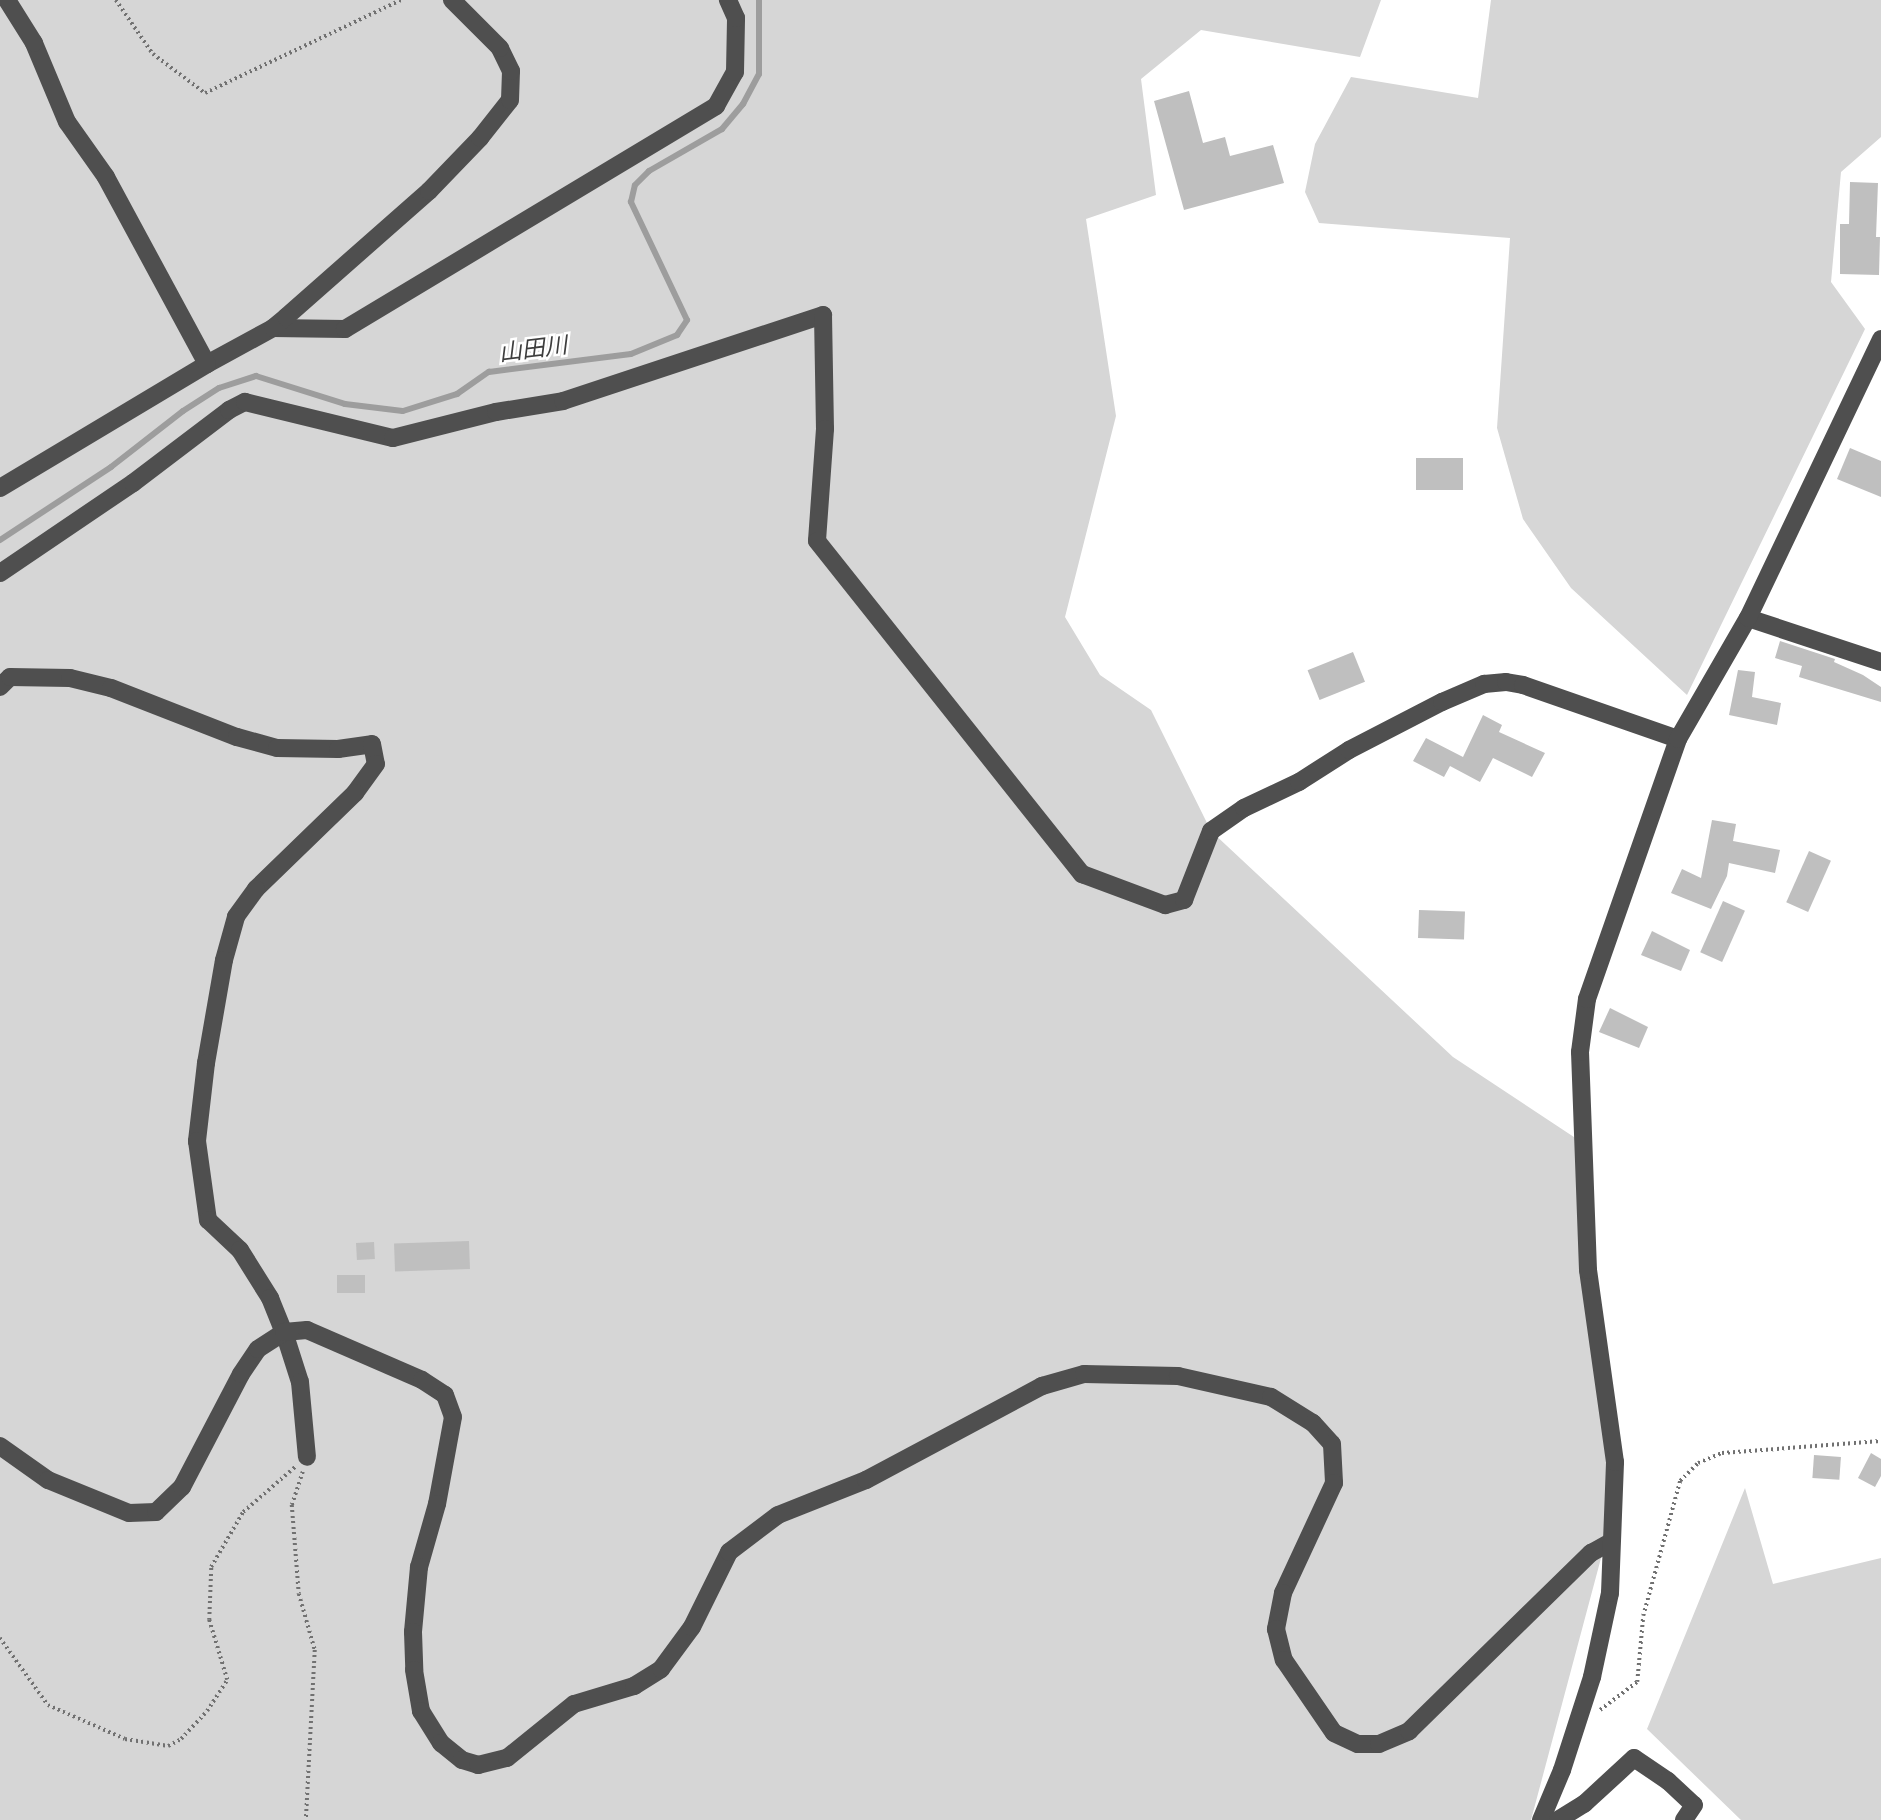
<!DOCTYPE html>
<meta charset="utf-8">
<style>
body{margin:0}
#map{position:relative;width:1881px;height:1820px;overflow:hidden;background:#fff;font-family:"Public Sans","Noto Sans JP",sans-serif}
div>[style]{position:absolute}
.green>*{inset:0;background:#d6d6d6}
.stream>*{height:6px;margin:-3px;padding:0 3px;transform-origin:3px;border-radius:3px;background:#9d9d9d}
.building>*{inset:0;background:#bfbfbf;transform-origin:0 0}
.path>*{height:3.5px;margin-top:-1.75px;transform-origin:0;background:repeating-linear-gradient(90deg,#717171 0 2px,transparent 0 5.5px)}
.minor>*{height:18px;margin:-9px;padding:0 9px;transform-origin:9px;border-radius:9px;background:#4f4f4f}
span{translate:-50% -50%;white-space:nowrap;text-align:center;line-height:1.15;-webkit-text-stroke:5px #fff;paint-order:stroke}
.water-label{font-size:23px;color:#3e3e3e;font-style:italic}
</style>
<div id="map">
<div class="green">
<i style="clip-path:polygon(0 0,1381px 0,1360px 57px,1201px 30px,1141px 79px,1156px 195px,1086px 219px,1116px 416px,1065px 617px,1100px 675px,1151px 710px,1211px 831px,1453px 1057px,1583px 1143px,1612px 1517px,1531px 1820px,0 1820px)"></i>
<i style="clip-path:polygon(1491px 0,1881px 0,1881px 137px,1841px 172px,1831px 282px,1865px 329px,1687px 695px,1571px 588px,1523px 519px,1497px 428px,1510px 238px,1319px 223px,1305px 192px,1315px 144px,1351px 77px,1478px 98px)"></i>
<i style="clip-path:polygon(1745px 1488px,1773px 1584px,1881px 1558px,1881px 1820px,1741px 1820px,1647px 1729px)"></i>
</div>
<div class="stream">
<i style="left:0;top:540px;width:133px;rotate:-33.3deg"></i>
<i style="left:111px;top:467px;width:91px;rotate:-37.9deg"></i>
<i style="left:183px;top:411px;width:43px;rotate:-32.6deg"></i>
<i style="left:219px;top:388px;width:39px;rotate:-18deg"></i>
<i style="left:256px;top:376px;width:93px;rotate:17.5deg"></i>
<i style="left:345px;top:404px;width:58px;rotate:6.9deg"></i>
<i style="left:403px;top:411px;width:57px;rotate:-17.5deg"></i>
<i style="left:457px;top:394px;width:39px;rotate:-35deg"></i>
<i style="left:489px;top:372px;width:143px;rotate:-7.2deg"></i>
<i style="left:631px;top:354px;width:50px;rotate:-22.4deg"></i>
<i style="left:677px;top:335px;width:18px;rotate:-56deg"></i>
<i style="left:687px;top:320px;width:131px;rotate:-115.4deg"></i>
<i style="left:631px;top:202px;width:17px;rotate:-77deg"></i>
<i style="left:635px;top:185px;width:20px;rotate:-45deg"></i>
<i style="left:649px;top:171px;width:84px;rotate:-29.9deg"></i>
<i style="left:722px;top:129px;width:33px;rotate:-50deg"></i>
<i style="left:743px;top:104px;width:34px;rotate:-62deg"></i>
<i style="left:759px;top:74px;width:74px;rotate:-90deg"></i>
</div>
<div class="building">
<i style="clip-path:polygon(1189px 91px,1203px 143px,1225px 137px,1230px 156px,1273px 145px,1284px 183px,1184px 210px,1154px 101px)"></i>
<i style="clip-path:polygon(1850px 182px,1878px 183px,1876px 237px,1880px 237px,1879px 275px,1840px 274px,1840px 224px,1849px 224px)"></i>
<i style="clip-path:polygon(1850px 448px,1881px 461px,1881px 497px,1837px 479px)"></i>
<i style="left:1463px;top:458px;width:32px;height:47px;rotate:90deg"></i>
<i style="clip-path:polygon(1780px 641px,1835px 659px,1834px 662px,1863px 675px,1881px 687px,1881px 702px,1799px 677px,1802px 666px,1775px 658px)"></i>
<i style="left:1353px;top:652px;width:32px;height:49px;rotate:68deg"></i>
<i style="clip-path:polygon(1738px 670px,1755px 672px,1752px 697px,1781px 703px,1777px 725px,1729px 715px)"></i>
<i style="clip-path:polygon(1483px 715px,1502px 725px,1499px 732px,1545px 753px,1532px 777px,1493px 758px,1480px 782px,1450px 766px,1444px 777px,1413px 761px,1426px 738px,1463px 757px)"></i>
<i style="clip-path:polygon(1712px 820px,1736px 824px,1733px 841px,1780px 850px,1775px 873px,1729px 863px,1727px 876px,1711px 909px,1671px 893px,1682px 869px,1701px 878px)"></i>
<i style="left:1809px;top:851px;width:24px;height:56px;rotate:24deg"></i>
<i style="left:1723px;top:901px;width:24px;height:56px;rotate:24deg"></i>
<i style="left:1419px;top:910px;width:46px;height:28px;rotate:2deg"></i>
<i style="clip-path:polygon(1652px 931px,1690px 950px,1681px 971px,1641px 955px)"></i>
<i style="clip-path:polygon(1610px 1008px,1648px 1027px,1639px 1048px,1599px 1032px)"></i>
<i style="left:469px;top:1241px;width:28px;height:75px;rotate:88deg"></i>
<i style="left:374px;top:1242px;width:17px;height:18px;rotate:87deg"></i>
<i style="left:337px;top:1275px;width:28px;height:18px"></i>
<i style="clip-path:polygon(1871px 1453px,1881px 1459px,1881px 1476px,1875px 1487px,1858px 1478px)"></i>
<i style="left:1814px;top:1455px;width:27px;height:23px;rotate:4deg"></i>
</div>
<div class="path">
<i style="left:116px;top:0;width:65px;rotate:55.6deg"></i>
<i style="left:153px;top:54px;width:65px;rotate:36.9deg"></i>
<i style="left:205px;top:93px;width:217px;rotate:-25.4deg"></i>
<i style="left:303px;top:1472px;width:35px;rotate:108deg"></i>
<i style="left:292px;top:1505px;width:89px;rotate:85.5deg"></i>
<i style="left:299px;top:1594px;width:58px;rotate:74.1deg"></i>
<i style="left:315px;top:1650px;width:170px;rotate:93deg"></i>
<i style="left:0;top:1638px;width:82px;rotate:54.4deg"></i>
<i style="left:48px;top:1705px;width:84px;rotate:23.8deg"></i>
<i style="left:125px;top:1739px;width:44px;rotate:9.2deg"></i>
<i style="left:168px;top:1746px;width:15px;rotate:-28deg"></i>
<i style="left:181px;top:1739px;width:38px;rotate:-47deg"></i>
<i style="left:207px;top:1711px;width:37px;rotate:-57deg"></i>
<i style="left:227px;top:1680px;width:63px;rotate:-106.7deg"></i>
<i style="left:209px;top:1620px;width:53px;rotate:-87.8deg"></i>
<i style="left:211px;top:1567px;width:64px;rotate:-59.8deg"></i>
<i style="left:243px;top:1512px;width:69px;rotate:-40.9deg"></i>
<i style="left:1600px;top:1710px;width:46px;rotate:-37.1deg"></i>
<i style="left:1637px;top:1682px;width:66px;rotate:-84.8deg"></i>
<i style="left:1643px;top:1616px;width:140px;rotate:-74.7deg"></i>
<i style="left:1680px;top:1481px;width:25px;rotate:-45deg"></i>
<i style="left:1698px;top:1463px;width:26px;rotate:-23deg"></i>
<i style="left:1722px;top:1453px;width:159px;rotate:-4.3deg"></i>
</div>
<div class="minor">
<i style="left:273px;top:328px;width:72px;rotate:0.8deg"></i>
<i style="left:345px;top:329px;width:433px;rotate:-31deg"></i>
<i style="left:716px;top:106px;width:39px;rotate:-61deg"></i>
<i style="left:735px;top:72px;width:54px;rotate:-88.9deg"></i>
<i style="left:736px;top:18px;width:20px;rotate:-114deg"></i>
<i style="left:207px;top:364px;width:75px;rotate:-28.6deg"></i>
<i style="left:273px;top:328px;width:17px;rotate:-40deg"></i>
<i style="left:286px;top:317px;width:191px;rotate:-41.4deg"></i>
<i style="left:429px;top:191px;width:74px;rotate:-46.1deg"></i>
<i style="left:480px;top:138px;width:48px;rotate:-51.7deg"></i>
<i style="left:510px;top:100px;width:29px;rotate:-88deg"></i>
<i style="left:511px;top:71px;width:25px;rotate:-116deg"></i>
<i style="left:500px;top:48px;width:68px;rotate:-135deg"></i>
<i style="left:0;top:488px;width:241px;rotate:-30.9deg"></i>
<i style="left:207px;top:364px;width:213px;rotate:-118.4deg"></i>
<i style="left:106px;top:177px;width:67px;rotate:-125.3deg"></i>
<i style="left:67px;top:122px;width:86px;rotate:-112.7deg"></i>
<i style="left:34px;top:43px;width:51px;rotate:-122.1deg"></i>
<i style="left:0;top:573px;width:161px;rotate:-34.1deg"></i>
<i style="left:133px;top:483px;width:121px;rotate:-37.2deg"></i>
<i style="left:229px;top:410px;width:18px;rotate:-27deg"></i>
<i style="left:245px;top:402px;width:152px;rotate:13.7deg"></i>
<i style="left:393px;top:438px;width:106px;rotate:-14.2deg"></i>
<i style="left:496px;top:412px;width:68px;rotate:-9.3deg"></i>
<i style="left:563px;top:401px;width:274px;rotate:-18.3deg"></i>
<i style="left:823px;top:315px;width:114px;rotate:89deg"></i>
<i style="left:825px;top:429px;width:112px;rotate:94.1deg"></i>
<i style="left:817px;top:541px;width:426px;rotate:51.5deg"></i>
<i style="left:1082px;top:874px;width:89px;rotate:20.5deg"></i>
<i style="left:1165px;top:905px;width:20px;rotate:-15deg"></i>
<i style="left:1184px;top:900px;width:74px;rotate:-68.6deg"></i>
<i style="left:1211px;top:831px;width:40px;rotate:-34.9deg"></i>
<i style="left:1244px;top:808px;width:61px;rotate:-25.3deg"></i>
<i style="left:1299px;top:782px;width:59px;rotate:-32.6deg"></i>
<i style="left:1349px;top:750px;width:105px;rotate:-27.3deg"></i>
<i style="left:1442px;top:702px;width:46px;rotate:-23.2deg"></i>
<i style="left:1484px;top:684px;width:22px;rotate:-5deg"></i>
<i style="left:1506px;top:682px;width:17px;rotate:10deg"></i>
<i style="left:1523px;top:685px;width:164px;rotate:19.2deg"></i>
<i style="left:1748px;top:618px;width:140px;rotate:18.3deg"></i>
<i style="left:0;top:687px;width:14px;rotate:-45deg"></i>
<i style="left:10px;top:677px;width:60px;rotate:1deg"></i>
<i style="left:70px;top:678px;width:42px;rotate:13.7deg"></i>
<i style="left:111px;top:688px;width:135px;rotate:21.3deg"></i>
<i style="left:237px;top:737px;width:41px;rotate:15.4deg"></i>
<i style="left:277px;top:748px;width:61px;rotate:0.9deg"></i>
<i style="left:338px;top:749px;width:34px;rotate:-8deg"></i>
<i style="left:372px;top:744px;width:20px;rotate:79deg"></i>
<i style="left:376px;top:764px;width:36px;rotate:126deg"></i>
<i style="left:355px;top:793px;width:138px;rotate:135.9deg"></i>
<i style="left:256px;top:889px;width:34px;rotate:126deg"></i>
<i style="left:236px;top:917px;width:45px;rotate:105.6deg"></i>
<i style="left:224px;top:960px;width:105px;rotate:99.9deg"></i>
<i style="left:206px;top:1063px;width:79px;rotate:96.6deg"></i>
<i style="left:197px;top:1141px;width:80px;rotate:82.1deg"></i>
<i style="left:208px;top:1220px;width:44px;rotate:43.2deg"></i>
<i style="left:240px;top:1250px;width:57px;rotate:58deg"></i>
<i style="left:270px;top:1298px;width:37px;rotate:68deg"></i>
<i style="left:284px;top:1332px;width:52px;rotate:72.3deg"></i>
<i style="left:300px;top:1382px;width:75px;rotate:84.7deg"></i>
<i style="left:0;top:1446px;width:59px;rotate:35.3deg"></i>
<i style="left:48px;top:1480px;width:87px;rotate:22.2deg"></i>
<i style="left:129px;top:1513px;width:27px;rotate:-2deg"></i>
<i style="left:156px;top:1512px;width:36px;rotate:-44deg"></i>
<i style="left:182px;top:1487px;width:127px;rotate:-62.4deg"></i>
<i style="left:241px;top:1374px;width:30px;rotate:-56deg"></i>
<i style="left:258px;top:1349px;width:31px;rotate:-33deg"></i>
<i style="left:284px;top:1332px;width:23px;rotate:-5deg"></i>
<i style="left:307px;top:1330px;width:125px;rotate:23.5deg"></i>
<i style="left:422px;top:1380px;width:27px;rotate:33deg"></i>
<i style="left:445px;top:1395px;width:23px;rotate:70deg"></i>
<i style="left:453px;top:1417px;width:88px;rotate:100.4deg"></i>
<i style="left:437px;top:1504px;width:66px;rotate:105.9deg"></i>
<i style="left:419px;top:1567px;width:65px;rotate:95.3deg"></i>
<i style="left:413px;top:1632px;width:38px;rotate:88deg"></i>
<i style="left:414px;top:1670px;width:42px;rotate:80.3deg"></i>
<i style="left:421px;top:1711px;width:38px;rotate:58deg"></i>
<i style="left:441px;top:1743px;width:27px;rotate:39deg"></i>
<i style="left:462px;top:1760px;width:17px;rotate:17deg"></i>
<i style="left:478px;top:1765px;width:30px;rotate:-14deg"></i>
<i style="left:507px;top:1758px;width:86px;rotate:-38.9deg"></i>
<i style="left:574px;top:1704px;width:63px;rotate:-16.7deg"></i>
<i style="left:634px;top:1686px;width:32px;rotate:-32deg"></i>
<i style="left:661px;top:1669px;width:52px;rotate:-53.6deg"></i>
<i style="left:692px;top:1627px;width:84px;rotate:-63.7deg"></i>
<i style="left:729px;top:1552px;width:61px;rotate:-37.1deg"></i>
<i style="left:778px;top:1515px;width:95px;rotate:-21.7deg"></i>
<i style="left:866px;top:1480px;width:200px;rotate:-28.1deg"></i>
<i style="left:1042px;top:1386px;width:44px;rotate:-15.9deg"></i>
<i style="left:1084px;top:1374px;width:94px;rotate:1.2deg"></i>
<i style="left:1178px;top:1376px;width:95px;rotate:12.7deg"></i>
<i style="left:1271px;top:1397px;width:49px;rotate:31.8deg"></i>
<i style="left:1313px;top:1423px;width:28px;rotate:48deg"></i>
<i style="left:1332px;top:1444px;width:39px;rotate:87deg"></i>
<i style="left:1334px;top:1483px;width:121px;rotate:114.9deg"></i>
<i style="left:1283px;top:1593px;width:37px;rotate:101deg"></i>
<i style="left:1276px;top:1629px;width:32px;rotate:76deg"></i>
<i style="left:1284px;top:1660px;width:88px;rotate:55.6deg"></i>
<i style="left:1334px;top:1733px;width:26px;rotate:25deg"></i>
<i style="left:1358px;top:1744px;width:21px"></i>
<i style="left:1379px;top:1744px;width:33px;rotate:-23deg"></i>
<i style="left:1409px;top:1731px;width:255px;rotate:-44.4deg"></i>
<i style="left:1591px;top:1553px;width:23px;rotate:-29deg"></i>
<i style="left:1541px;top:1820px;width:54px;rotate:-67.2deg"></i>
<i style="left:1562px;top:1770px;width:98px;rotate:-72.1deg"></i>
<i style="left:1592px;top:1677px;width:86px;rotate:-77.9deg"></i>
<i style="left:1610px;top:1593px;width:131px;rotate:-87.8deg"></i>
<i style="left:1615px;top:1462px;width:194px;rotate:-98deg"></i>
<i style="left:1588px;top:1270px;width:218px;rotate:-92.1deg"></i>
<i style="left:1580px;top:1052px;width:53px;rotate:-82.5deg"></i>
<i style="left:1587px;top:999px;width:275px;rotate:-70.7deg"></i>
<i style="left:1678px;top:739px;width:140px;rotate:-60deg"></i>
<i style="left:1748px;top:618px;width:309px;rotate:-64.5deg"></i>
<i style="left:1558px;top:1820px;width:31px;rotate:-32deg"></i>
<i style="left:1584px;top:1804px;width:68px;rotate:-42.6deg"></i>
<i style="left:1634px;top:1758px;width:41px;rotate:34.1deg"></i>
<i style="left:1668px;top:1781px;width:35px;rotate:43deg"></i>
<i style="left:1694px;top:1805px;width:18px;rotate:124deg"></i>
</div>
<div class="water-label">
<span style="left:533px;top:349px;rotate:-7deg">山田川</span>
</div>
</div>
